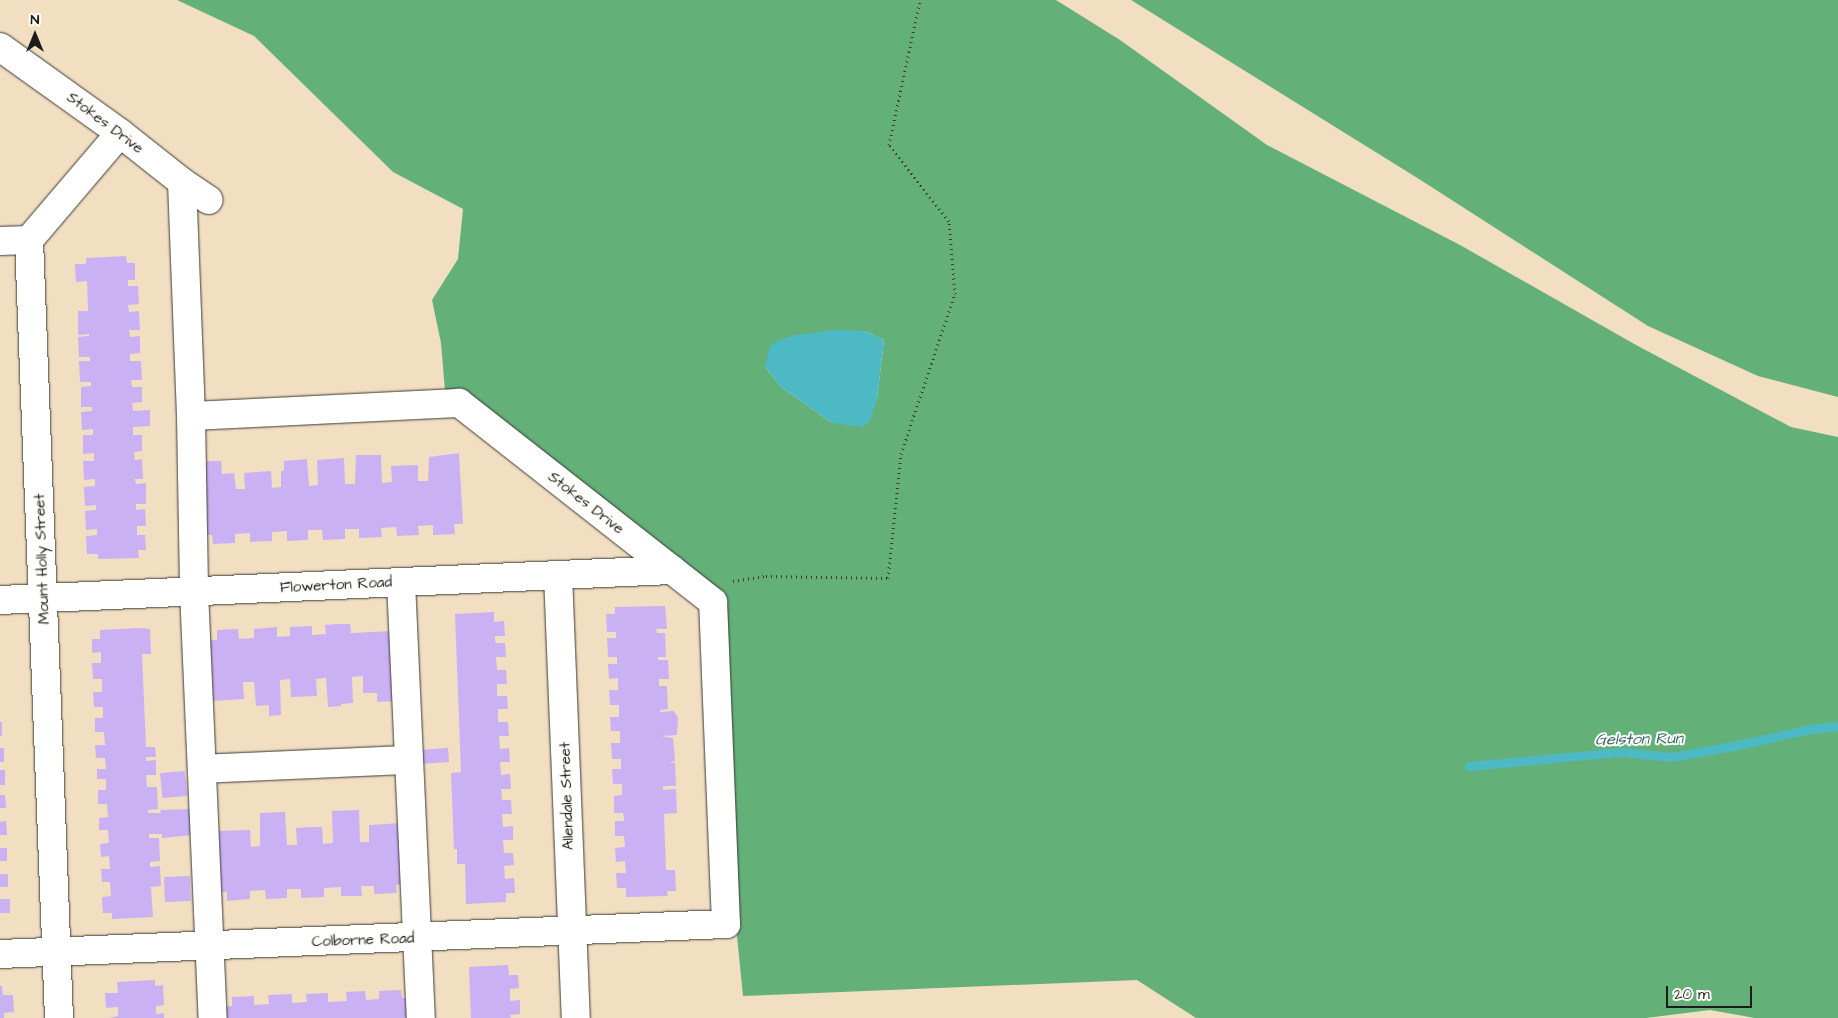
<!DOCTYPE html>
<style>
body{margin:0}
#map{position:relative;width:1838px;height:1018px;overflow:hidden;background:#f2dfc2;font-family:"Architects Daughter",sans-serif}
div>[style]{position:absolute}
.forest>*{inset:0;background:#64b079}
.water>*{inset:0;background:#4cb9c5}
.stream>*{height:9px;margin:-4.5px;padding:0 4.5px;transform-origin:4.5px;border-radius:4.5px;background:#4cb9c5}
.building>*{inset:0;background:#cab1f3;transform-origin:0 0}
.path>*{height:3px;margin-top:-1.5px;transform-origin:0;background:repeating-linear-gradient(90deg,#3c3935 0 1px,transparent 0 5px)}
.roads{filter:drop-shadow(0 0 1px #3c3935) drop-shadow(0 0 1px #3c3935)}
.minor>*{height:28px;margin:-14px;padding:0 14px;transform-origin:14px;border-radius:14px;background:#fff}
span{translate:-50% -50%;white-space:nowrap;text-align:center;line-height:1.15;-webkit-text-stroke:4px #fdfcf7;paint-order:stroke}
.street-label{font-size:15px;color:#1c1c1c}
.water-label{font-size:16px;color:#326368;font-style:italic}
.north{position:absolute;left:10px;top:10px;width:50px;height:50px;-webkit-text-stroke:4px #fdfcf7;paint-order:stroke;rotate:0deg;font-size:14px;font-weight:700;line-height:20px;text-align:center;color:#1c1c1c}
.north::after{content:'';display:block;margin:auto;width:18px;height:22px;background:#1c1c1c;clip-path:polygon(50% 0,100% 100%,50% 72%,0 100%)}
.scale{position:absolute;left:1666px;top:986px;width:86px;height:22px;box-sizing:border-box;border:2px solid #1c1c1c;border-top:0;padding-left:6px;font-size:15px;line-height:18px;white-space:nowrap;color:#1c1c1c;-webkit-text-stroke:4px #fdfcf7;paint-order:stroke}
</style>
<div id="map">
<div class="forest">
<i style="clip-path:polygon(evenodd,177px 0,1056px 0,1120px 40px,1267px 145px,1460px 245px,1636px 345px,1791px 427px,1838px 437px,1838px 1018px,1755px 1018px,1710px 1010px,1646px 1018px,1196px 1018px,1137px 980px,743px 996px,737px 936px,723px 616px,445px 391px,441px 343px,432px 300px,458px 259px,463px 209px,393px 172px,254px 36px,177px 0,865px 331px,884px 340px,877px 399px,832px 423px,781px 387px,765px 367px,865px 331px)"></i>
<i style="clip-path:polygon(1131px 0,1838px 0,1838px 397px,1758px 376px,1648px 326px,1419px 179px)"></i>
</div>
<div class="water">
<i style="clip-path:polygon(836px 330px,865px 331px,884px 340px,877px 399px,870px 420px,863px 427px,832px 423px,781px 387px,765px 367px,770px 346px,777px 341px,795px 335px)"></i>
</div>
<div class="stream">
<i style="left:1469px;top:766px;width:153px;rotate:-5.3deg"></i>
<i style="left:1621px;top:752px;width:51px;rotate:5.6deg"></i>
<i style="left:1672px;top:757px;width:67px;rotate:-10.3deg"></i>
<i style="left:1738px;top:745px;width:74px;rotate:-12.5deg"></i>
<i style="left:1810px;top:729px;width:28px;rotate:-6deg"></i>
</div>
<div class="building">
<i style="clip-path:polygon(126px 256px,127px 263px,135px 263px,135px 280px,128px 280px,128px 286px,138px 286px,139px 304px,128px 305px,129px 312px,139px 311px,140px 330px,129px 330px,130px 337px,140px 336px,140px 353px,130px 354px,130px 361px,141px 361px,142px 380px,131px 380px,132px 387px,142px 387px,142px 402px,132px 403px,133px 411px,150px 410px,150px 426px,133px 427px,133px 435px,142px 435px,142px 451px,134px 452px,135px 460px,142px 459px,143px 479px,135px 479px,136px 484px,146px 483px,146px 504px,136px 504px,136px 510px,145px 509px,146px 526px,137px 526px,137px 535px,145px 535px,146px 550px,138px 550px,139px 558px,98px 559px,98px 554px,87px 554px,86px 536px,97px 535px,97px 529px,86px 530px,85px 511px,96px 510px,96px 505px,85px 506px,84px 487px,95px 486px,95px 479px,84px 480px,83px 461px,94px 461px,94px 453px,83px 454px,83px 435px,93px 435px,93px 429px,82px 430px,81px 412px,92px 411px,92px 407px,81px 407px,81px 387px,91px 386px,91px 382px,80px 382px,79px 361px,90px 361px,90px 357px,79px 357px,78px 337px,89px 336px,89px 334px,78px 335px,78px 311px,88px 311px,87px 281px,76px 282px,75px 264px,86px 264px,86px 258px)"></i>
<i style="clip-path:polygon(459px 453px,463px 524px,454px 524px,455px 534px,433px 535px,433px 525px,418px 526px,419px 535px,397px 536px,396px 527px,381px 528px,382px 537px,359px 538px,359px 529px,345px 529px,345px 539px,323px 540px,322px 530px,308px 530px,308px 540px,287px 541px,287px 531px,272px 532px,272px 541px,250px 542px,250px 533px,235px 534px,235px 543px,213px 544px,212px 535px,204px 535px,201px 475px,206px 474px,206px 461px,221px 461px,222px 474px,234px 473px,236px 489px,245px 489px,244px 473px,271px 471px,272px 488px,281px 487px,281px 471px,284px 471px,284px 461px,307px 459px,309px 486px,318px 485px,317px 460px,344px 458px,345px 484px,355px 484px,356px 455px,381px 455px,382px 483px,392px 482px,391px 466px,418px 465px,418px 481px,428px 481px,429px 457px)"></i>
<i style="clip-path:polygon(665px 606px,667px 629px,656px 629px,657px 633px,665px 633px,666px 657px,658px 657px,658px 660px,668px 660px,669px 679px,659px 679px,659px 686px,667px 686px,668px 709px,660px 710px,660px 712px,674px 711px,678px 718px,677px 735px,661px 736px,673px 738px,675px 761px,670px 763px,675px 763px,676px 786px,663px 786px,663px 790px,676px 789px,677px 813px,664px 814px,666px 870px,675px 870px,676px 891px,667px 891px,668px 896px,626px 897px,626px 888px,617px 888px,616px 873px,626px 873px,625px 861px,616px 862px,615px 848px,625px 847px,624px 836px,615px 836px,615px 821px,624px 821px,624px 818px,623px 813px,614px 813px,614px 796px,622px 795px,622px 784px,613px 784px,612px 769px,621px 769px,621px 759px,612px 759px,611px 743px,620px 743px,620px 731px,611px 731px,610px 717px,619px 717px,619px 705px,610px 705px,609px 690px,618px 690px,618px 678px,609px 679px,608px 664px,617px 664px,617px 657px,608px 657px,607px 638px,616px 638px,616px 632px,607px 632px,606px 614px,615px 614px,615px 607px)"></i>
<i style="clip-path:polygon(494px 612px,494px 622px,504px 621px,505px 636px,495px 636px,495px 640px,496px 643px,505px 643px,506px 657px,496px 657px,497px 670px,506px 670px,507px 684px,497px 684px,497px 696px,507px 696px,508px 709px,498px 709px,498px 722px,508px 722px,509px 736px,499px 736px,500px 749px,509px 748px,510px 762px,500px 762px,501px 775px,510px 774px,511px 789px,501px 789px,502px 800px,511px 800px,512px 814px,502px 814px,503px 827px,513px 826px,513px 840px,503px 840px,504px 853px,513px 853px,514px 865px,504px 866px,505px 879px,514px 878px,515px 893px,506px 893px,506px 902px,466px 904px,465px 864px,457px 864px,457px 849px,454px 849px,451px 773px,461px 772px,455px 614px)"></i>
<i style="clip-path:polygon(337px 624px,350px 624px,351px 633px,392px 631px,396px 701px,377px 702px,377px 693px,363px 693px,363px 676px,352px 677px,353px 703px,341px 704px,341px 706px,328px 707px,326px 678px,316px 679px,317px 696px,291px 697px,290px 679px,280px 680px,281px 715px,269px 716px,269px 705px,256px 706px,254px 682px,243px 682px,244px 699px,211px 701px,209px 640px,217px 640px,217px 630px,238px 629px,239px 639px,254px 638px,254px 629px,277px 627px,277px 637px,290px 636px,290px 627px,312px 626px,312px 635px,326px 634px,325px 625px)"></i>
<i style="clip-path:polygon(140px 628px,150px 629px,151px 654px,142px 654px,146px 747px,155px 747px,156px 757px,146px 757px,146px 761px,156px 760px,156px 775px,146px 775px,147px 787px,157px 787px,158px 809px,148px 810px,148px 813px,161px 813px,160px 810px,191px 809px,192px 835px,162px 838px,162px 834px,149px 834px,149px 838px,159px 838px,160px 861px,150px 862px,150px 867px,160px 866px,161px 886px,151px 887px,153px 917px,112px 919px,112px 913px,103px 913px,102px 897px,111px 896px,110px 882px,102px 882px,101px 869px,110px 869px,109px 856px,101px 857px,100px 844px,109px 843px,108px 830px,99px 830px,99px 818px,108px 817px,107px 804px,98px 804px,98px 790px,106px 790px,106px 779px,97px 779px,97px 769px,106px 769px,105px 758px,96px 758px,95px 745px,105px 745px,104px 732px,95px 732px,95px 718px,103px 718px,103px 707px,94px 707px,93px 692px,102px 692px,102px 679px,93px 679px,92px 663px,101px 663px,101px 652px,92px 653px,92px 639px,100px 639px,100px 630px)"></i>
<i style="left:0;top:722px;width:2px;height:14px"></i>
<i style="left:0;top:748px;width:4px;height:14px"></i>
<i style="left:448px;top:748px;width:14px;height:28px;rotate:86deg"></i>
<i style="left:5px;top:770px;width:15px;height:5px;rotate:90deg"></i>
<i style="left:185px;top:771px;width:25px;height:25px;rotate:85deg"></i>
<i style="clip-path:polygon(0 795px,5px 795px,6px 808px,0 808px)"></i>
<i style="clip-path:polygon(359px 810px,360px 842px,369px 842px,369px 825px,401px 823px,404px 884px,396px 885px,397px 893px,374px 894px,374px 886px,361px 886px,362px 896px,341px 896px,341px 887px,324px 888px,324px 897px,301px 898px,301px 889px,287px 889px,287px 898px,266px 899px,265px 890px,250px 891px,250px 899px,227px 901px,227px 892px,220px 892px,217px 831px,250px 830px,251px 847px,260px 846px,260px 813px,285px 812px,287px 845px,297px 845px,296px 828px,309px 827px,322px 827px,323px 844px,333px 843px,332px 811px)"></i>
<i style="clip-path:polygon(6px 821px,7px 835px,0 835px,0 822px)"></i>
<i style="left:0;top:848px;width:7px;height:13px"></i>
<i style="left:0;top:874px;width:8px;height:13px"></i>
<i style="left:190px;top:876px;width:25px;height:26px;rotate:88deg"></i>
<i style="left:10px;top:899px;width:14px;height:10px;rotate:90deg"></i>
<i style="clip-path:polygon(508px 965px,509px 975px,518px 975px,519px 988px,510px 989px,510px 1001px,520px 1000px,520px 1014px,510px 1015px,511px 1018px,471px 1018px,469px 967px)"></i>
<i style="clip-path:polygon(155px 980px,155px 986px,163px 985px,164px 1005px,156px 1006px,156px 1014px,164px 1013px,164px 1018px,109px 1018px,118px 1016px,118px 1007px,106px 1008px,105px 993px,118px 993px,117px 982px)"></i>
<i style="clip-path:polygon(0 986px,2px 986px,3px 995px,13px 995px,14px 1012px,4px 1013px,4px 1018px,0 1018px)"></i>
<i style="clip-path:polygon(401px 990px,402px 998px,409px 998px,410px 1018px,224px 1018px,224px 1006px,232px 1006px,232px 997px,254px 996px,254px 1005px,269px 1004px,268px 995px,292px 994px,292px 1003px,307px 1002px,306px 994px,328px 993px,328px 1002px,347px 1001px,346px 992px,365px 991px,366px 1000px,379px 999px,379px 991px)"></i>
</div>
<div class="path">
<i style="left:733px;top:581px;width:33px;rotate:-9deg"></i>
<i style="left:766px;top:576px;width:122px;rotate:0.9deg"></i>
<i style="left:888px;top:578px;width:125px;rotate:-84deg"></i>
<i style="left:901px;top:454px;width:169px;rotate:-71.4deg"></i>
<i style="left:955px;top:294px;width:73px;rotate:-94.7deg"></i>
<i style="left:949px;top:221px;width:97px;rotate:-128.3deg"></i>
<i style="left:889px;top:145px;width:148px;rotate:-77.9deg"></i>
</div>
<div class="roads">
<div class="minor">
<i style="left:0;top:47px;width:148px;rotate:35.6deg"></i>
<i style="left:120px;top:133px;width:79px;rotate:38.3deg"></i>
<i style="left:182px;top:182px;width:32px;rotate:34deg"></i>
<i style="left:182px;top:182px;width:234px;rotate:87.8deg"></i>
<i style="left:191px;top:416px;width:175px;rotate:89deg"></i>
<i style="left:194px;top:591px;width:427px;rotate:87.5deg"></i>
<i style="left:0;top:241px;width:29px;rotate:-2deg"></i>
<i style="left:558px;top:575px;width:443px;rotate:87.7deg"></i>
<i style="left:401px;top:582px;width:436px;rotate:87.4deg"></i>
<i style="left:0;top:600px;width:673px;rotate:-2.56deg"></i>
<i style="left:202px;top:769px;width:207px;rotate:-2.5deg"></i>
<i style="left:0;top:954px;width:727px;rotate:-2.37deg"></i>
<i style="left:726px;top:924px;width:322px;rotate:-92.3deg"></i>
<i style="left:713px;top:602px;width:323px;rotate:-141.9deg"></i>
<i style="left:459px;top:403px;width:268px;rotate:177.2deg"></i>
<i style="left:59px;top:1018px;width:779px;rotate:-92.21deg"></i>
<i style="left:29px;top:240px;width:140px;rotate:-49.6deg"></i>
</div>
</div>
<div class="street-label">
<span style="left:105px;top:123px;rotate:37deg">Stokes Drive</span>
<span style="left:586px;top:503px;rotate:38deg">Stokes Drive</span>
<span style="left:42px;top:559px;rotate:-92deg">Mount Holly Street</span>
<span style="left:336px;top:585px;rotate:-3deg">Flowerton Road</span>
<span style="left:567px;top:796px;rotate:-92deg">Allendale Street</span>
<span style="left:363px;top:940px;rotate:-2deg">Colborne Road</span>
</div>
<div class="water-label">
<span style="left:1639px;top:739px;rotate:-1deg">Gelston Run</span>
</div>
<div class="north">N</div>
<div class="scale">20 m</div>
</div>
